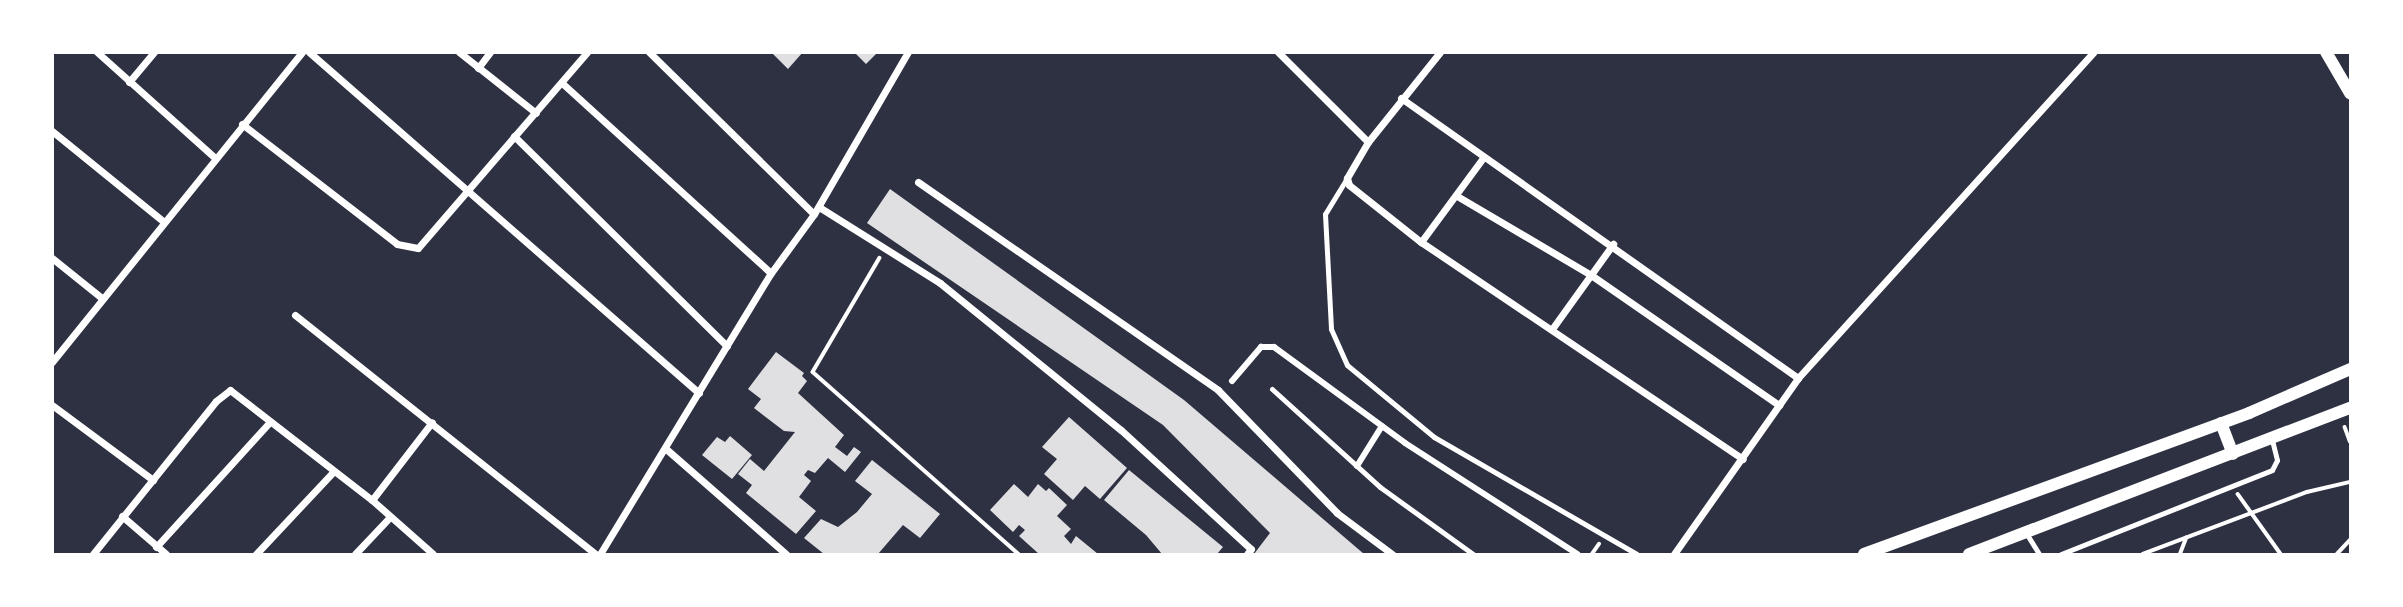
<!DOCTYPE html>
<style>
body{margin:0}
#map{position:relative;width:2403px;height:607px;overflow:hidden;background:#2d3142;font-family:Overpass,sans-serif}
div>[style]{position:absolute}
.building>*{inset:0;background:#e0e0e3}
.path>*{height:3.5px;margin:-1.75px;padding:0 1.75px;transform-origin:1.75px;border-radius:1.75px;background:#fff}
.service>*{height:5px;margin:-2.5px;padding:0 2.5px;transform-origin:2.5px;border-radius:2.5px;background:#fff}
.pedestrian>*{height:6px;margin:-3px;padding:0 3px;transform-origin:3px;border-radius:3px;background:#fff}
.minor>*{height:7px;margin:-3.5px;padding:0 3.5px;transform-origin:3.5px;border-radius:3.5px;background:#fff}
.tertiary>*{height:12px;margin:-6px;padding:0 6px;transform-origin:6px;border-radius:6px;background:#fff}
span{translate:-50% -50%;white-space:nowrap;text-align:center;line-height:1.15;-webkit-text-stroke:5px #fff;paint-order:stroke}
.frame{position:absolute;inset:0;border:54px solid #fff;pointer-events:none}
</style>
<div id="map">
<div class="building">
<i style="clip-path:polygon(771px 52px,803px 52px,788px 69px)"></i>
<i style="clip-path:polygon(854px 52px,878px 52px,866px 64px)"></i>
<i style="clip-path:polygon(890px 189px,1184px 400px,1364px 554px,1254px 554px,1270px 533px,1163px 425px,867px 223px)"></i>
<i style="clip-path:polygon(776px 352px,804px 373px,802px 376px,807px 381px,798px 393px,844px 435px,835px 447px,847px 456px,854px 447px,861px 452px,845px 472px,828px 458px,815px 473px,808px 470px,804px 475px,811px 481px,799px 497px,816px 511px,796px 534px,746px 493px,752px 485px,738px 474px,750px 459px,764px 471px,795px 432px,784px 431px,754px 408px,761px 399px,748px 389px)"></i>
<i style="clip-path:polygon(1069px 417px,1127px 468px,1100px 499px,1085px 486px,1073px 500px,1044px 474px,1057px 459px,1042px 447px)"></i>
<i style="clip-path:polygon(730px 436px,752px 455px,732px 479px,702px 455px,717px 437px,725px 442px)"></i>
<i style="clip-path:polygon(872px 460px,940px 514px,920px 538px,903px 525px,878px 554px,824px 554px,804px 538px,821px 519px,838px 527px,857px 512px,872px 494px,855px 481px)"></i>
<i style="clip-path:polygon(1129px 470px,1223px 547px,1217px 554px,1162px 554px,1146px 535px,1104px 500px)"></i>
<i style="clip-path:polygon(1014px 484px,1028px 497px,1038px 484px,1046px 491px,1049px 488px,1067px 505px,1057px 516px,1071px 529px,1064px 536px,1071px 544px,1076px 536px,1098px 554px,1039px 554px,1019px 536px,1025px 530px,1019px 525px,1013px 532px,990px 510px)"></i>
</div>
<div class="path">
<i style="left:880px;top:258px;width:132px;rotate:120.4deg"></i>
<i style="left:813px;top:372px;width:275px;rotate:41.5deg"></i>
<i style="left:2345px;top:427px;width:15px;rotate:70deg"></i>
<i style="left:2238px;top:494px;width:74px;rotate:54.4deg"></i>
<i style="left:1592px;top:554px;width:12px;rotate:-55deg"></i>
<i style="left:2143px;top:554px;width:175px;rotate:-20.7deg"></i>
<i style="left:2307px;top:492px;width:44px;rotate:-13.1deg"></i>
<i style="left:2180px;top:554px;width:17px;rotate:-69deg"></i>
<i style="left:2337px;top:554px;width:19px;rotate:-47deg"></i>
</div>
<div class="service">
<i style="left:1347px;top:178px;width:42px;rotate:121.4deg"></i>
<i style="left:1325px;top:214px;width:115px;rotate:87deg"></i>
<i style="left:1331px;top:329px;width:39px;rotate:66deg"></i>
<i style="left:1347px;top:365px;width:113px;rotate:39.6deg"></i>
<i style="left:1434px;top:437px;width:234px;rotate:30deg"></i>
<i style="left:1272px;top:389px;width:146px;rotate:42.2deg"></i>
<i style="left:1380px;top:487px;width:115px;rotate:35.8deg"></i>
<i style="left:2026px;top:533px;width:25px;rotate:58deg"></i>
<i style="left:2061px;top:554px;width:227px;rotate:-21.7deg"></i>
<i style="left:2272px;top:470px;width:11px;rotate:-63deg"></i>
<i style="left:2277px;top:460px;width:21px;rotate:-104deg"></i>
</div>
<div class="pedestrian">
<i style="left:1232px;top:381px;width:45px;rotate:-49.5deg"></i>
<i style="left:1261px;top:347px;width:13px"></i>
<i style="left:1274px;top:347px;width:162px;rotate:36.2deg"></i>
<i style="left:1405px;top:443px;width:205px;rotate:32.8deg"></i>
<i style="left:1357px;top:466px;width:47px;rotate:-58deg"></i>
</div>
<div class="minor">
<i style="left:97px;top:52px;width:157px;rotate:41.9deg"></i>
<i style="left:309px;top:52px;width:518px;rotate:41.17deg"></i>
<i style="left:459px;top:52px;width:98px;rotate:38.4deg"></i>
<i style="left:649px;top:52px;width:231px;rotate:44.5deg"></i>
<i style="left:1278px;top:52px;width:127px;rotate:45deg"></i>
<i style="left:1368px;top:142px;width:115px;rotate:-51.3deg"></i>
<i style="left:478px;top:68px;width:20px;rotate:-53deg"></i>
<i style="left:129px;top:82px;width:39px;rotate:-50deg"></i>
<i style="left:562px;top:83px;width:282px;rotate:42.3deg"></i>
<i style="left:1401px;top:98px;width:486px;rotate:35.2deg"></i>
<i style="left:242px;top:124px;width:196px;rotate:37.7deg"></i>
<i style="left:397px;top:244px;width:21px;rotate:11deg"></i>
<i style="left:418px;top:248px;width:259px;rotate:-49.2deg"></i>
<i style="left:52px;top:131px;width:144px;rotate:39.1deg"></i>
<i style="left:514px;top:136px;width:299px;rotate:44.6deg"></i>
<i style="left:1368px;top:142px;width:42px;rotate:120.3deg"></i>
<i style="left:1347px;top:178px;width:7px;rotate:74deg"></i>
<i style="left:1349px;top:185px;width:92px;rotate:38.4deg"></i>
<i style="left:1421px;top:242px;width:388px;rotate:34deg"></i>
<i style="left:918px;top:182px;width:365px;rotate:34.7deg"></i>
<i style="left:1218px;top:390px;width:171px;rotate:45.9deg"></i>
<i style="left:1337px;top:513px;width:69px;rotate:36.7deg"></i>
<i style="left:1457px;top:196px;width:156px;rotate:30.5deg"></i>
<i style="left:1591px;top:275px;width:229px;rotate:34.7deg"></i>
<i style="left:819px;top:207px;width:143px;rotate:32.1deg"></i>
<i style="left:940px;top:283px;width:233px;rotate:39.1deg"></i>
<i style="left:1121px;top:430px;width:176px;rotate:42.5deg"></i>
<i style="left:1251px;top:549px;width:6px;rotate:129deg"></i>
<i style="left:1421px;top:242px;width:104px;rotate:-53.6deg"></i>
<i style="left:52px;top:258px;width:65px;rotate:38.8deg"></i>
<i style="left:295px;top:315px;width:384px;rotate:38.5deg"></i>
<i style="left:1552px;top:329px;width:105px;rotate:-54.3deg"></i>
<i style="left:52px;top:362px;width:398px;rotate:-51.1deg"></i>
<i style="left:52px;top:405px;width:126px;rotate:36.6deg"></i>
<i style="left:665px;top:448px;width:161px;rotate:41.2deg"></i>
<i style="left:372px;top:500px;width:98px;rotate:-52.4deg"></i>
<i style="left:122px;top:516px;width:58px;rotate:40.8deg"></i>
<i style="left:156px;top:547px;width:168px;rotate:-47.7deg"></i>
<i style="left:93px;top:554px;width:196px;rotate:-51.2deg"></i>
<i style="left:216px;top:401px;width:18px;rotate:-38deg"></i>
<i style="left:230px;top:390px;width:180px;rotate:37.8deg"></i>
<i style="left:372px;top:500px;width:81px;rotate:41.5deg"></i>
<i style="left:256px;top:554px;width:111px;rotate:-46.8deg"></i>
<i style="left:355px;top:554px;width:48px;rotate:-46.7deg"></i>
<i style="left:600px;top:554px;width:329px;rotate:-58.7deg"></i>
<i style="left:771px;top:273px;width:73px;rotate:-53.9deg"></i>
<i style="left:814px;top:214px;width:187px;rotate:-59.9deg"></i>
<i style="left:1674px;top:554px;width:215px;rotate:-54.8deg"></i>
<i style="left:1798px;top:378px;width:440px;rotate:-47.8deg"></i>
</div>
<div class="tertiary">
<i style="left:2326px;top:52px;width:48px;rotate:59.7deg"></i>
<i style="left:2221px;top:423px;width:33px;rotate:69deg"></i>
<i style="left:1864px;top:554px;width:410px;rotate:-20.1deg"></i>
<i style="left:2249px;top:413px;width:110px;rotate:-23.5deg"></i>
<i style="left:1969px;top:554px;width:408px;rotate:-21deg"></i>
</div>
<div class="frame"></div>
</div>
